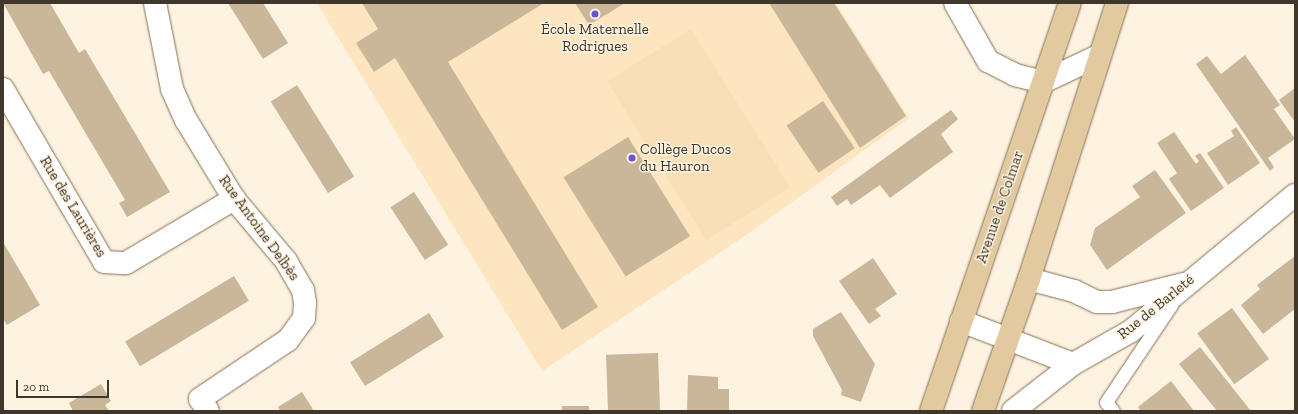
<!DOCTYPE html>
<meta charset="utf-8">
<style>
body{margin:0}
#map{position:relative;width:1298px;height:414px;overflow:hidden;background:#fef2e0;font-family:"Zilla Slab",serif}
div>[style]{position:absolute}
.built>*{inset:0;background:#fde5c0}
.green>*{inset:0;background:#f9dfb8;transform-origin:0 0}
.building>*{inset:0;background:#cab699;transform-origin:0 0}
.roads{filter:drop-shadow(0 0 1px #827155) drop-shadow(0 0 1px #827155)}
.service>*{height:13px;margin:-6.5px;padding:0 6.5px;transform-origin:6.5px;border-radius:6.5px;background:#fff}
.minor>*{height:22px;margin:-11px;padding:0 11px;transform-origin:11px;border-radius:11px;background:#fff}
.primary>*{height:22px;margin:-11px;padding:0 11px;transform-origin:11px;border-radius:11px;background:#e3c9a0}
.dots>*{width:11px;height:11px;translate:-50% -50%;box-sizing:border-box;border:2px solid #fef2e0;border-radius:50%}
span{translate:-50% -50%;white-space:nowrap;text-align:center;line-height:1.15;-webkit-text-stroke:3px #fef2e0;paint-order:stroke}
.poi-label{font-size:15px;color:#3f372c}
.left{translate:0 -50%;text-align:left}
.street-label{font-size:15px;color:#3f372c}
.frame{position:absolute;inset:0;border:4px solid #3f372c;pointer-events:none}
.scale{position:absolute;left:16px;top:380px;width:93px;height:18px;box-sizing:border-box;border:2px solid #3f372c;border-top:0;padding-left:5px;font-size:12px;line-height:14px;white-space:nowrap;color:#3f372c;-webkit-text-stroke:3px #fef2e0;paint-order:stroke}
</style>
<div id="map">
<div class="built">
<i style="clip-path:polygon(317px 3px,836px 3px,909px 118px,752px 231px,542px 371px)"></i>
</div>
<div class="green">
<i style="left:691px;top:29px;width:187px;height:99px;rotate:58deg"></i>
</div>
<div class="building">
<i style="clip-path:polygon(3px 3px,50px 3px,79px 53px,85px 49px,170px 192px,127px 217px,119px 203px,125px 200px,49px 71px,43px 74px)"></i>
<i style="clip-path:polygon(228px 3px,263px 3px,288px 43px,263px 59px)"></i>
<i style="clip-path:polygon(362px 3px,544px 3px,448px 62px,598px 307px,562px 330px,395px 58px,374px 72px,356px 43px,378px 29px)"></i>
<i style="clip-path:polygon(575px 3px,625px 3px,589px 25px)"></i>
<i style="clip-path:polygon(769px 3px,834px 3px,906px 116px,860px 148px)"></i>
<i style="clip-path:polygon(1245px 55px,1280px 105px,1274px 109px,1295px 139px,1268px 158px,1274px 167px,1270px 171px,1196px 64px,1207px 56px,1221px 74px)"></i>
<i style="left:297px;top:85px;width:108px;height:31px;rotate:58deg"></i>
<i style="clip-path:polygon(1295px 88px,1295px 122px,1279px 100px)"></i>
<i style="left:823px;top:101px;width:57px;height:44px;rotate:56deg"></i>
<i style="clip-path:polygon(951px 110px,958px 119px,941px 134px,953px 152px,890px 198px,880px 185px,851px 205px,847px 199px,837px 206px,831px 197px)"></i>
<i style="clip-path:polygon(1236px 127px,1260px 163px,1228px 185px,1207px 153px,1234px 136px,1231px 131px)"></i>
<i style="clip-path:polygon(1174px 132px,1196px 164px,1199px 161px,1195px 156px,1200px 153px,1224px 188px,1191px 211px,1169px 179px,1177px 173px,1157px 143px)"></i>
<i style="left:628px;top:137px;width:117px;height:76px;rotate:58deg"></i>
<i style="clip-path:polygon(1155px 170px,1186px 213px,1107px 270px,1090px 245px,1095px 228px,1140px 197px,1132px 186px)"></i>
<i style="left:414px;top:192px;width:63px;height:28px;rotate:57deg"></i>
<i style="clip-path:polygon(3px 242px,40px 305px,7px 325px,3px 319px)"></i>
<i style="clip-path:polygon(1295px 256px,1295px 309px,1263px 334px,1241px 305px,1260px 289px,1257px 285px)"></i>
<i style="clip-path:polygon(873px 258px,897px 294px,875px 309px,881px 316px,869px 324px,839px 281px)"></i>
<i style="left:234px;top:276px;width:29px;height:127px;rotate:59deg"></i>
<i style="left:1232px;top:308px;width:63px;height:43px;rotate:54deg"></i>
<i style="clip-path:polygon(841px 312px,875px 364px,861px 402px,841px 395px,842px 390px,813px 336px,813px 329px)"></i>
<i style="left:429px;top:313px;width:28px;height:93px;rotate:58deg"></i>
<i style="clip-path:polygon(1200px 347px,1251px 411px,1217px 411px,1179px 364px)"></i>
<i style="left:658px;top:353px;width:57px;height:52px;rotate:88deg"></i>
<i style="clip-path:polygon(688px 375px,718px 377px,718px 389px,729px 389px,729px 411px,687px 411px)"></i>
<i style="clip-path:polygon(1171px 381px,1194px 411px,1141px 411px,1138px 407px)"></i>
<i style="clip-path:polygon(101px 384px,111px 401px,105px 405px,109px 411px,73px 411px,69px 403px)"></i>
<i style="clip-path:polygon(302px 392px,314px 411px,280px 411px,278px 407px)"></i>
<i style="left:562px;top:406px;width:27px;height:5px"></i>
</div>
<div class="roads">
<div class="service">
<i style="left:1113px;top:411px;width:11px;rotate:-128deg"></i>
<i style="left:1106px;top:402px;width:117px;rotate:-56.2deg"></i>
</div>
<div class="minor">
<i style="left:155px;top:3px;width:88px;rotate:78.8deg"></i>
<i style="left:172px;top:89px;width:34px;rotate:66deg"></i>
<i style="left:186px;top:120px;width:92px;rotate:58.7deg"></i>
<i style="left:234px;top:199px;width:81px;rotate:50deg"></i>
<i style="left:286px;top:261px;width:34px;rotate:60deg"></i>
<i style="left:303px;top:290px;width:13px;rotate:81deg"></i>
<i style="left:305px;top:303px;width:15px;rotate:94deg"></i>
<i style="left:304px;top:318px;width:27px;rotate:126deg"></i>
<i style="left:288px;top:340px;width:106px;rotate:146.2deg"></i>
<i style="left:200px;top:399px;width:14px;rotate:56deg"></i>
<i style="left:955px;top:3px;width:67px;rotate:60.4deg"></i>
<i style="left:988px;top:61px;width:30px;rotate:27deg"></i>
<i style="left:1015px;top:75px;width:29px;rotate:14deg"></i>
<i style="left:1043px;top:82px;width:63px;rotate:-25.3deg"></i>
<i style="left:3px;top:89px;width:200px;rotate:59.7deg"></i>
<i style="left:104px;top:262px;width:22px;rotate:3deg"></i>
<i style="left:126px;top:263px;width:126px;rotate:-30.7deg"></i>
<i style="left:1029px;top:279px;width:47px;rotate:14.9deg"></i>
<i style="left:1074px;top:291px;width:25px;rotate:26deg"></i>
<i style="left:1097px;top:302px;width:15px"></i>
<i style="left:1112px;top:302px;width:73px;rotate:-14.2deg"></i>
<i style="left:961px;top:321px;width:120px;rotate:21deg"></i>
<i style="left:1013px;top:411px;width:76px;rotate:-38.1deg"></i>
<i style="left:1073px;top:364px;width:67px;rotate:-29.6deg"></i>
<i style="left:1131px;top:331px;width:213px;rotate:-39.7deg"></i>
</div>
<div class="primary">
<i style="left:931px;top:411px;width:431px;rotate:-71.2deg"></i>
<i style="left:983px;top:411px;width:140px;rotate:-70.8deg"></i>
<i style="left:1029px;top:279px;width:290px;rotate:-72.3deg"></i>
</div>
</div>
<div class="dots">
<i style="left:595px;top:14px;background:#6d54ce"></i>
<i style="left:632px;top:158px;background:#6d54ce"></i>
</div>
<div class="poi-label">
<span style="left:595px;top:38px">École Maternelle<br>Rodrigues</span>
<span class="left" style="left:640px;top:158px">Collège Ducos<br>du Hauron</span>
</div>
<div class="street-label">
<span style="left:73px;top:207px;rotate:59deg">Rue des Laurières</span>
<span style="left:1000px;top:207px;rotate:-71deg">Avenue de Colmar</span>
<span style="left:259px;top:228px;rotate:54deg">Rue Antoine Delbès</span>
<span style="left:1156px;top:307px;rotate:-39deg">Rue de Barleté</span>
</div>
<div class="frame"></div>
<div class="scale">20 m</div>
</div>
